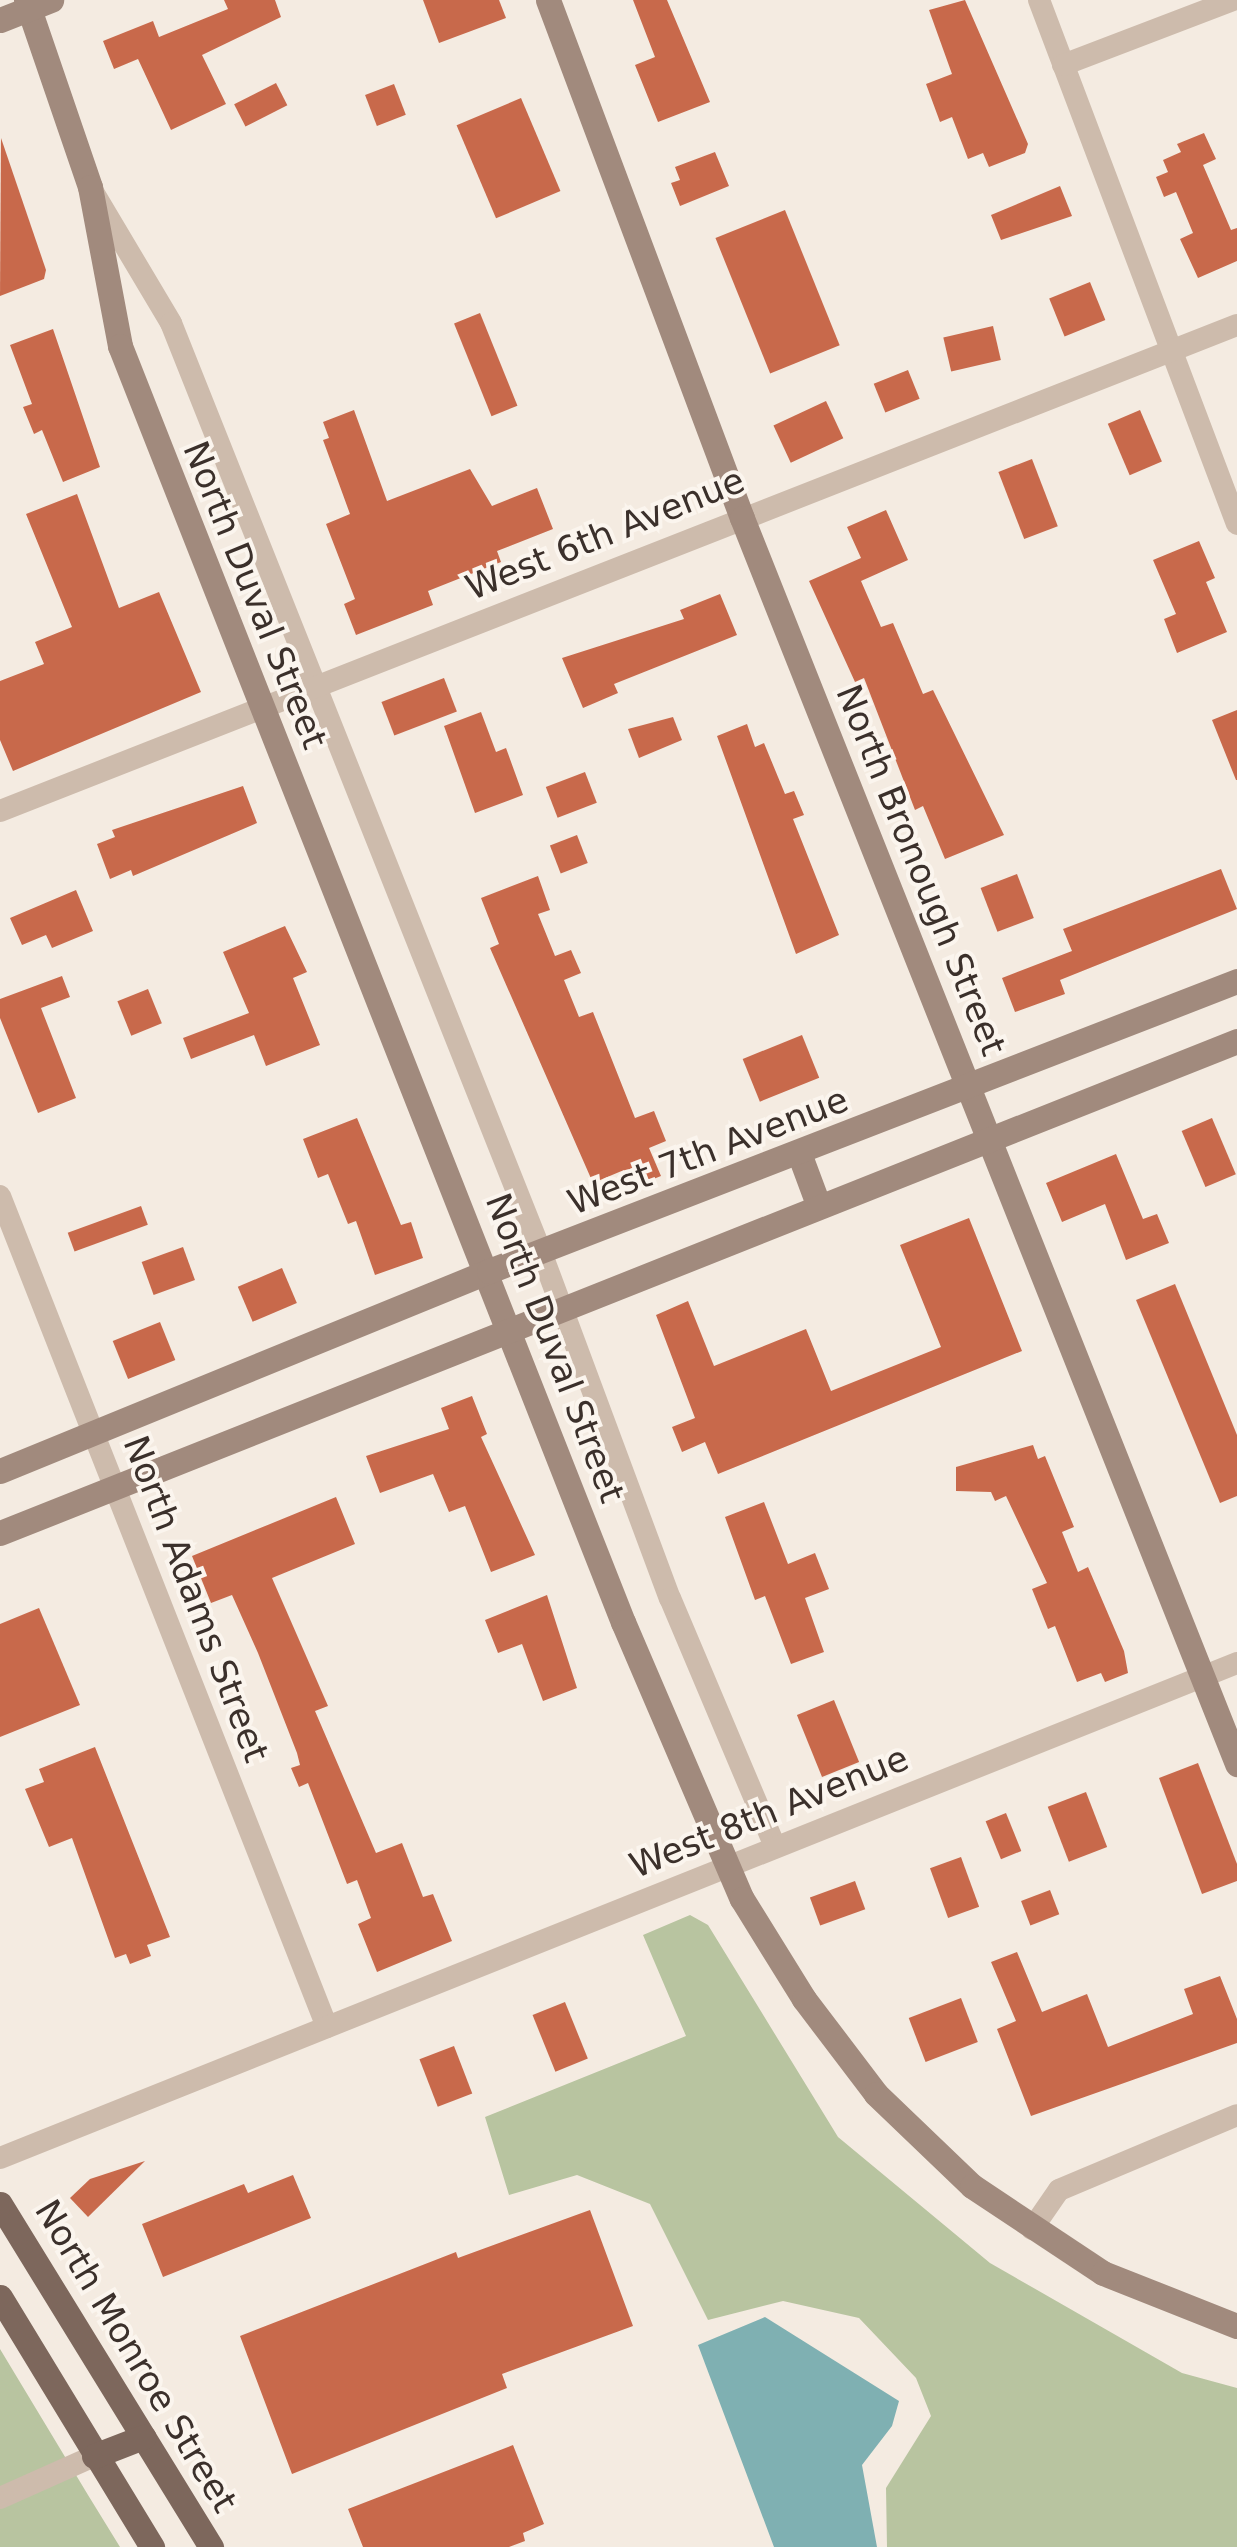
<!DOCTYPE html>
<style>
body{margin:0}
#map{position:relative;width:1237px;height:2547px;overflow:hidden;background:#f4ebe1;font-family:"DejaVu Sans",sans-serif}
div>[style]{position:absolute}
.green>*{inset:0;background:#b8c4a0}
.water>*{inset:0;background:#7fb0b2}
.building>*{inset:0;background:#c8694b;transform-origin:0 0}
.street>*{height:22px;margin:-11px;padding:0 11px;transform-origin:11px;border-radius:11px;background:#cdbbac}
.secondary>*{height:25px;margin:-12.5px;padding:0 12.5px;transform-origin:12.5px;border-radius:12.5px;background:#a18a7d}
.primary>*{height:25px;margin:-12.5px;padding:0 12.5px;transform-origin:12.5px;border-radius:12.5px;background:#7d675c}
span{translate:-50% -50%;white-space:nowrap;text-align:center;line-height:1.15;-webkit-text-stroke:8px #fbf5ee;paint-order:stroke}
.street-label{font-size:35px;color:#3b302b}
</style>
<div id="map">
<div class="green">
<i style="clip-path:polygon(690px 1915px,708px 1925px,838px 2137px,990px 2263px,1182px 2373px,1237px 2388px,1237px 2547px,887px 2547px,886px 2488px,931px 2416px,916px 2378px,859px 2318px,783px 2301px,708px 2320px,650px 2204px,577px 2175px,509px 2195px,485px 2117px,686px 2036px,643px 1935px)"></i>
<i style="clip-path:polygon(0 2349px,88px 2495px,120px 2547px,0 2547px)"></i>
</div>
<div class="water">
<i style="clip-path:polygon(765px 2317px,899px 2401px,892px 2426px,862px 2465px,877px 2547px,774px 2547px,698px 2345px)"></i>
</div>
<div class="building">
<i style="clip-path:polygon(224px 0,275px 0,281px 17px,202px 55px,226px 104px,171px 130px,138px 59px,114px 69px,103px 41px,153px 21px,159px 37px,228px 9px)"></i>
<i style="clip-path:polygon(423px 0,499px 0,506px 18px,439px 43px)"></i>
<i style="clip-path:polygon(633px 0,667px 0,710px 102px,658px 122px,635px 65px,655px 57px)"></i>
<i style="clip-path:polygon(965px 0,1028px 144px,1025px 153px,989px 167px,983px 153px,968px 159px,952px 117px,940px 122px,926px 84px,952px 74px,929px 10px)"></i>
<i style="left:276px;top:83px;width:25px;height:47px;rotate:63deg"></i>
<i style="left:394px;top:84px;width:33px;height:31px;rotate:69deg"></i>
<i style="left:521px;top:98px;width:101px;height:70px;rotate:67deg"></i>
<i style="clip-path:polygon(1204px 133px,1216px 159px,1203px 165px,1231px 230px,1237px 228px,1237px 261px,1198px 278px,1180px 239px,1193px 233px,1176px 192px,1164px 197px,1156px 177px,1168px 172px,1163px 160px,1181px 152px,1177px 144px)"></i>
<i style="clip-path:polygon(1px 138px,46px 270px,44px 279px,0 296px)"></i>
<i style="clip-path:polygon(715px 152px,729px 186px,680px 206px,671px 183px,680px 180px,675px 167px)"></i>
<i style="clip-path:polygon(1060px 186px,1072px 216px,1001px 240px,991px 215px)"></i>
<i style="left:785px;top:210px;width:146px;height:75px;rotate:68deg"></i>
<i style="left:1090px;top:282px;width:41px;height:44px;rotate:68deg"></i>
<i style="left:480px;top:313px;width:100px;height:28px;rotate:68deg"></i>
<i style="left:993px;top:326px;width:35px;height:51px;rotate:77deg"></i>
<i style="clip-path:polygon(53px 329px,100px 467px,63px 482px,42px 430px,34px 434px,23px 407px,32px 404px,10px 345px)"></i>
<i style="left:908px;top:370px;width:31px;height:37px;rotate:68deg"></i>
<i style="left:826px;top:401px;width:41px;height:58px;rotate:65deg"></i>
<i style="clip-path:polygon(354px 410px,387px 501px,470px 469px,492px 506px,537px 488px,553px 529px,497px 551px,501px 562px,428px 591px,433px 605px,356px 635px,344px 604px,355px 599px,326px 524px,350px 514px,323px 440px,329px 438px,323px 422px)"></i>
<i style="left:1140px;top:410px;width:56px;height:35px;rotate:67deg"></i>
<i style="left:1032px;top:459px;width:72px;height:36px;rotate:69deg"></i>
<i style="clip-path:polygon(77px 494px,119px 608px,159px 592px,201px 692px,13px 771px,0 740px,0 681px,44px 664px,35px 642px,72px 627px,26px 514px)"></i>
<i style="clip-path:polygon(886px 510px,908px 560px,861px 581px,881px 627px,893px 623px,923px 694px,933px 690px,1004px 835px,945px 859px,923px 806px,915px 810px,864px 678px,855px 682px,809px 581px,861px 558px,847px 527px)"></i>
<i style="clip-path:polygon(1199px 541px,1215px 578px,1206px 582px,1227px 632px,1177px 653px,1164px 619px,1176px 614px,1153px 560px)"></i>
<i style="clip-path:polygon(720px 594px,737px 635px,614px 684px,618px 693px,583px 708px,562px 658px,684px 619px,680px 610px)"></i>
<i style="left:444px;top:678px;width:36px;height:67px;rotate:69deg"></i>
<i style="clip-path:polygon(1237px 710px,1237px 780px,1236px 780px,1212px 720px)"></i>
<i style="clip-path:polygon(481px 712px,496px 752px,506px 748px,523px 795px,475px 813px,444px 726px)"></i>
<i style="clip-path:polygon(673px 717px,682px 740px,639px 758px,628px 729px)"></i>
<i style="clip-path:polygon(747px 724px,755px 747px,764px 743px,785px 794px,794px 791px,804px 815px,793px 819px,839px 935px,796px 954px,717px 736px)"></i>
<i style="left:585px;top:772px;width:33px;height:42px;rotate:69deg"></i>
<i style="clip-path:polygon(243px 786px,257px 823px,133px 876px,131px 870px,110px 879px,97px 844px,115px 837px,112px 830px)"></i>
<i style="left:577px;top:835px;width:30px;height:29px;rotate:69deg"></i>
<i style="clip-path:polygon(1221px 869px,1237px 909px,1060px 980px,1065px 994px,1015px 1012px,1002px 978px,1072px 951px,1063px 929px)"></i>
<i style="left:1017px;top:874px;width:47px;height:39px;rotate:69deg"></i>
<i style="clip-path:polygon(538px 876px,550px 910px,538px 914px,555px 956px,571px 950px,581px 973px,564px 980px,579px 1017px,593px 1012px,635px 1118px,654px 1111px,666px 1141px,649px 1148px,661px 1176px,631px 1188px,624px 1170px,593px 1183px,490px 948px,499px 944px,481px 898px)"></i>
<i style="clip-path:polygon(76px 890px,93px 931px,52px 948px,46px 935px,22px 945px,10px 918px)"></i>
<i style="clip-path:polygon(285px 926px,307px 972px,293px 978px,320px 1045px,266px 1066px,254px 1035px,191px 1059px,183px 1038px,249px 1013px,223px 952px)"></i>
<i style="clip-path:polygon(62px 976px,70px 997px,41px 1008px,76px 1098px,38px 1113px,0 1018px,0 999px)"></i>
<i style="left:148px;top:989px;width:37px;height:33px;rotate:68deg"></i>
<i style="left:802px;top:1035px;width:46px;height:64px;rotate:68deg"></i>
<i style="clip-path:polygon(357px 1118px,401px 1225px,411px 1222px,423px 1258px,375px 1275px,356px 1221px,348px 1224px,328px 1174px,318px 1178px,303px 1139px)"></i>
<i style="left:1212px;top:1118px;width:61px;height:33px;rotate:67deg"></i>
<i style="clip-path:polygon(1116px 1154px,1143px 1219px,1157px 1214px,1169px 1243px,1126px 1260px,1105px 1204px,1062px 1222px,1046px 1183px)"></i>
<i style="left:141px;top:1206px;width:20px;height:78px;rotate:70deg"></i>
<i style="clip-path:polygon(969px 1218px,1022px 1351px,718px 1474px,705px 1442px,682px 1452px,672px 1427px,695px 1418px,656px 1315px,688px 1301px,714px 1366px,806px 1329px,831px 1391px,941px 1347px,900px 1245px)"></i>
<i style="left:183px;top:1247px;width:35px;height:44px;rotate:70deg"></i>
<i style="left:282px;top:1268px;width:38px;height:48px;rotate:67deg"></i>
<i style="clip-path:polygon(1175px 1284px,1237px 1435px,1237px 1496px,1220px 1503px,1136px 1300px)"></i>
<i style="left:160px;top:1322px;width:41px;height:51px;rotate:68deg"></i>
<i style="clip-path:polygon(472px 1396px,487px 1434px,481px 1437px,535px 1555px,491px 1572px,465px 1506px,449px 1512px,433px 1474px,380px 1493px,366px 1456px,449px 1429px,441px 1408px)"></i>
<i style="clip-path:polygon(1033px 1445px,1038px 1459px,1045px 1456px,1074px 1527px,1062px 1532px,1078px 1572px,1088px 1567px,1124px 1651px,1128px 1673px,1105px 1682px,1101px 1673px,1077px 1682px,1055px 1626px,1048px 1629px,1032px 1589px,1047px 1583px,1006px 1496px,995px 1501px,991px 1492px,956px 1491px,956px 1467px)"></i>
<i style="clip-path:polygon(336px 1497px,355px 1544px,272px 1578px,328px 1706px,315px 1711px,376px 1853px,402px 1843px,423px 1897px,433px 1894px,452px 1941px,377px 1972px,358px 1924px,371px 1918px,357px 1880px,347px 1884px,308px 1783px,299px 1787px,291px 1768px,300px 1765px,297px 1753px,258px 1653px,232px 1595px,211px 1603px,192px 1556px)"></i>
<i style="clip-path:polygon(764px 1502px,788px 1564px,815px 1553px,829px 1589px,805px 1598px,824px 1652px,791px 1664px,765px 1596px,755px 1600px,725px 1517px)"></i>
<i style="clip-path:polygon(547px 1595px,577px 1688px,543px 1701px,522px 1644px,498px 1653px,485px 1620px)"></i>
<i style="clip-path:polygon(39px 1608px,80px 1705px,0 1737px,0 1624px)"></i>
<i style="left:834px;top:1700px;width:67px;height:40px;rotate:68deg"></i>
<i style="clip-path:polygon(95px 1747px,170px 1937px,147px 1945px,151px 1956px,130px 1964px,126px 1954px,115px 1958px,72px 1838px,49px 1847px,25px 1789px,44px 1782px,39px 1769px)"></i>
<i style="clip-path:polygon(1198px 1763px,1237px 1864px,1237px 1881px,1202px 1894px,1159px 1778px)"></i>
<i style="left:1086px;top:1792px;width:59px;height:41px;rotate:69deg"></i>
<i style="left:1006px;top:1813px;width:41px;height:22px;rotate:68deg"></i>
<i style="left:961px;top:1857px;width:53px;height:33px;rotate:70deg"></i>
<i style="left:855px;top:1881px;width:30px;height:48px;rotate:70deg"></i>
<i style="left:1050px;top:1890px;width:26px;height:31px;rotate:69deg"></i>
<i style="clip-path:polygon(1017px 1952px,1042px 2012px,1087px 1994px,1108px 2047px,1193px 2014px,1184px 1989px,1220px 1976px,1237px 2019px,1237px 2043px,1031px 2116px,997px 2029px,1016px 2021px,991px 1962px)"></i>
<i style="left:961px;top:1998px;width:47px;height:56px;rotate:69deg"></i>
<i style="left:565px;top:2002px;width:61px;height:35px;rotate:68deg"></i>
<i style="left:454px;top:2046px;width:51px;height:37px;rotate:69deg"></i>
<i style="clip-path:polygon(145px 2161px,88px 2217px,70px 2198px,90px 2179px)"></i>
<i style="clip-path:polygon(293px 2175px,311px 2218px,163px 2277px,142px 2224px,244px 2184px,248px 2193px)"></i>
<i style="clip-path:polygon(590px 2210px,633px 2326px,502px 2374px,507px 2388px,292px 2474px,240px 2336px,456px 2252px,458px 2258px)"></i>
<i style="clip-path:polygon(513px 2445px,544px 2524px,523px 2533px,525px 2541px,509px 2547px,363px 2547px,348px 2509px)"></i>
</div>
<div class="street">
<i style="left:1039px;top:0;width:560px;rotate:69.3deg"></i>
<i style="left:1063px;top:65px;width:182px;rotate:-20.9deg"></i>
<i style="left:93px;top:192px;width:152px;rotate:59.2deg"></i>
<i style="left:171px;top:323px;width:1000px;rotate:68.28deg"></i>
<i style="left:541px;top:1252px;width:369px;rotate:69.6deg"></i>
<i style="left:670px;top:1598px;width:270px;rotate:67.1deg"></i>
<i style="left:0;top:811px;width:1329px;rotate:-21.45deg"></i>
<i style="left:0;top:1196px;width:893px;rotate:68.52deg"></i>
<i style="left:0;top:2158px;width:1332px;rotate:-21.81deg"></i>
<i style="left:1032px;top:2229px;width:47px;rotate:-55.3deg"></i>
<i style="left:1059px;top:2190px;width:193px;rotate:-22.8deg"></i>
<i style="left:0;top:2498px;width:103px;rotate:-24.1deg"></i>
</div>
<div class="secondary">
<i style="left:26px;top:0;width:198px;rotate:71.1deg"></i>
<i style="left:90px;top:187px;width:162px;rotate:79.3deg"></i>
<i style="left:120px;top:346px;width:1372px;rotate:68.49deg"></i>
<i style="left:623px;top:1622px;width:301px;rotate:66.8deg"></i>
<i style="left:742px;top:1899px;width:118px;rotate:58.2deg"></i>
<i style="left:804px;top:1999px;width:119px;rotate:52.8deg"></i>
<i style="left:876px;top:2094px;width:133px;rotate:43.8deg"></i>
<i style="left:972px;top:2186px;width:157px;rotate:33.6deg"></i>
<i style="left:1103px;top:2273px;width:144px;rotate:21.6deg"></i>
<i style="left:548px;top:0;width:553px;rotate:69.47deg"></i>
<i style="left:742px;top:518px;width:1341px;rotate:68.33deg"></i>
<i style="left:0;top:20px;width:55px;rotate:-21.4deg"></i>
<i style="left:799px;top:1153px;width:54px;rotate:69.6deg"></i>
<i style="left:0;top:1471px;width:528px;rotate:-22.24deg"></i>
<i style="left:489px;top:1271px;width:802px;rotate:-21.19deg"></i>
<i style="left:0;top:1533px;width:1331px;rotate:-21.69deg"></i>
</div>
<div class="primary">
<i style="left:0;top:2204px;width:403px;rotate:58.4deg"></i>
<i style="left:0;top:2297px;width:293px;rotate:58.7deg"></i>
<i style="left:94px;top:2456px;width:53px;rotate:-21.2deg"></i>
</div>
<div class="street-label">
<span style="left:605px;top:534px;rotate:-22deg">West 6th Avenue</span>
<span style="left:255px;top:595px;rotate:68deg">North Duval Street</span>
<span style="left:921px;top:870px;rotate:68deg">North Bronough Street</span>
<span style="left:708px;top:1151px;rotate:-21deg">West 7th Avenue</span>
<span style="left:555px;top:1348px;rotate:69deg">North Duval Street</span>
<span style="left:196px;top:1599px;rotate:69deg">North Adams Street</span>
<span style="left:769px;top:1812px;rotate:-22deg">West 8th Avenue</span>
<span style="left:136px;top:2356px;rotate:59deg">North Monroe Street</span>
</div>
</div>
